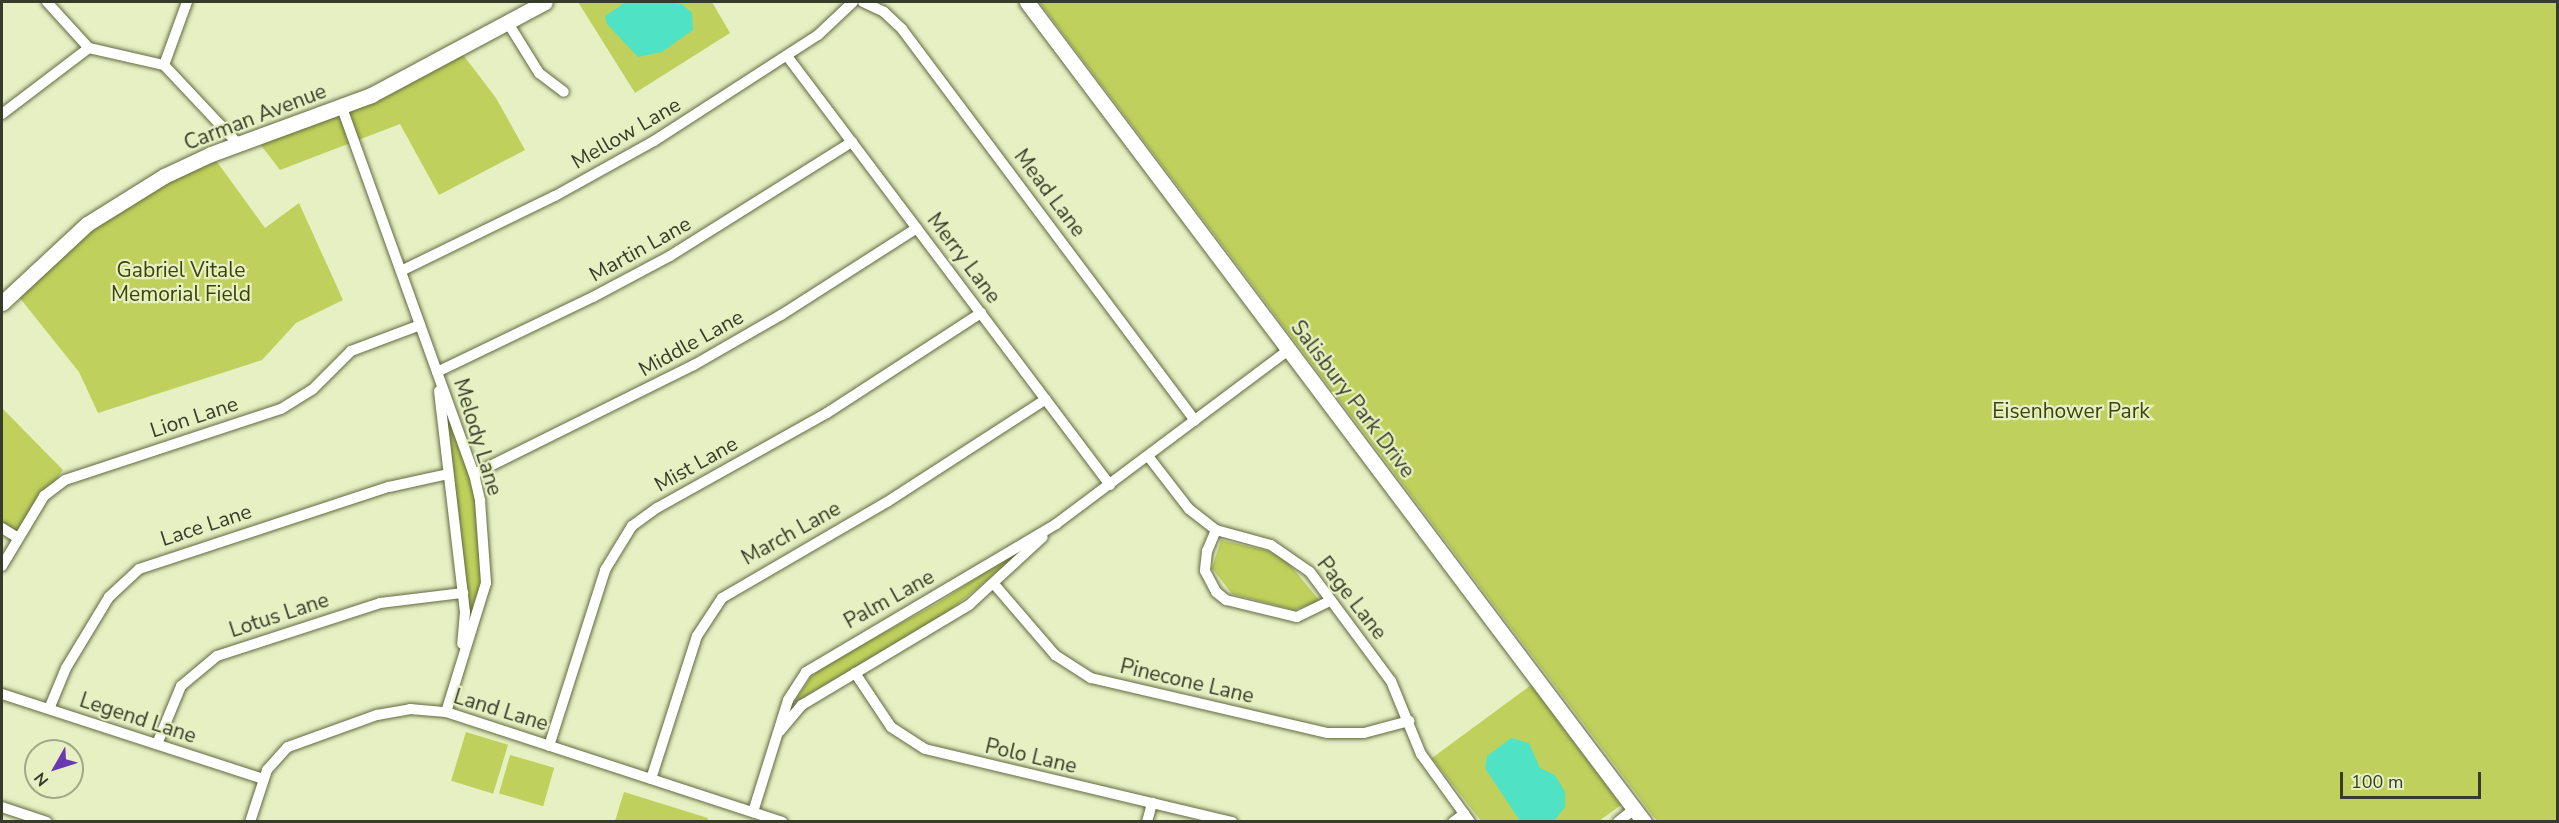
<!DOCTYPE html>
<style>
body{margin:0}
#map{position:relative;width:2559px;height:823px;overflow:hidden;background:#e7f0c3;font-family:"Nunito Sans",sans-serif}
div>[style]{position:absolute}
.green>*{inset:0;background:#bfd15c;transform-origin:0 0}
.water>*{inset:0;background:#50e2c4}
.roads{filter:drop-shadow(0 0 2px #626940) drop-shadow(0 0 2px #626940)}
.street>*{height:10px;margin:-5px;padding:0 5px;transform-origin:5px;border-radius:5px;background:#fff}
.secondary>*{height:15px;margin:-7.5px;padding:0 7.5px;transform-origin:7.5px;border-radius:7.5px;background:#fff}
span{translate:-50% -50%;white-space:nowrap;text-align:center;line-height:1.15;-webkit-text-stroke:4.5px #e7f0c3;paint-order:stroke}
.street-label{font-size:21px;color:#373b29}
.park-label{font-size:21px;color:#3c4309}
.frame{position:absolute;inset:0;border:3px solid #373b29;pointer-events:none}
.north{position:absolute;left:24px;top:739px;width:60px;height:60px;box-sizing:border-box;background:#e7f0c3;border:2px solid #a1a885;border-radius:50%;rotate:231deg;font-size:16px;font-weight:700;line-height:24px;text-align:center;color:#373b29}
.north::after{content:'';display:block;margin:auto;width:21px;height:27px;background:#6839b0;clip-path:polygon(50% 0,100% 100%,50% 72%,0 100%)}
.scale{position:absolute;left:2340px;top:772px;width:141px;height:27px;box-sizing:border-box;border:3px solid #373b29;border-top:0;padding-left:8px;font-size:18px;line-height:21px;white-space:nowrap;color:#373b29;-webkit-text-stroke:4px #e7f0c3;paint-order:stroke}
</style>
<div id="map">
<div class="green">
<i style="clip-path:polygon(578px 2px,712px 2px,730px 33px,635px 93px)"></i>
<i style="clip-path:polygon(1039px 2px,2557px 2px,2557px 821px,1657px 821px)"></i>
<i style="clip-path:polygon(461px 52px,496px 98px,525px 150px,439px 195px,400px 124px,280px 170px,257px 140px)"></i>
<i style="clip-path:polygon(212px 155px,265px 228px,299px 203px,343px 300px,296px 323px,262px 360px,98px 413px,79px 372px,15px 292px,89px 225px)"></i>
<i style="clip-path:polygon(439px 380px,473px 475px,484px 581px,464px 644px)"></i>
<i style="clip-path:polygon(2px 408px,63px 470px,17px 532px,2px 523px)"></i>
<i style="clip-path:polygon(1221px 540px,1268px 551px,1286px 560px,1320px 601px,1294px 610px,1232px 594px,1212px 568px)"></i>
<i style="clip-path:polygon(1013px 554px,1015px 557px,942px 617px,794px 703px,810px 678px,825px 665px,938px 603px)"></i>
<i style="clip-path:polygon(1531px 685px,1621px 805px,1599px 821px,1481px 821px,1432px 758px)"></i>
<i style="left:466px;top:732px;width:44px;height:51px;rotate:17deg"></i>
<i style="left:510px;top:755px;width:46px;height:40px;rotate:16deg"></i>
<i style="clip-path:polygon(624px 792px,708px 818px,707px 821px,615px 821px)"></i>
</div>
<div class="water">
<i style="clip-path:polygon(626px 2px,674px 2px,683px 5px,692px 13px,693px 30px,662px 52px,638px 57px,607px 24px,605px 16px)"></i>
<i style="clip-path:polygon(1511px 738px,1529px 743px,1540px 768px,1555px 775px,1565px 792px,1565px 807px,1554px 821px,1520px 821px,1485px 768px,1487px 756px)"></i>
</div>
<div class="roads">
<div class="street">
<i style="left:47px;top:2px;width:62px;rotate:47.6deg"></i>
<i style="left:89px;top:48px;width:77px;rotate:12.8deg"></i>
<i style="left:164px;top:65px;width:110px;rotate:46.8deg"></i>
<i style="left:863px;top:2px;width:23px;rotate:25deg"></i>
<i style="left:884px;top:12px;width:25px;rotate:43deg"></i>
<i style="left:902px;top:29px;width:489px;rotate:53.2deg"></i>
<i style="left:508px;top:23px;width:59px;rotate:58.2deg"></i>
<i style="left:539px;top:73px;width:31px;rotate:37deg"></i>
<i style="left:787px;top:56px;width:537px;rotate:53.02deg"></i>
<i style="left:164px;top:65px;width:67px;rotate:-69.9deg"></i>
<i style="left:342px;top:108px;width:389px;rotate:70.2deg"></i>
<i style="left:474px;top:474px;width:28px;rotate:77deg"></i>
<i style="left:480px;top:501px;width:82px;rotate:85.8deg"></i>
<i style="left:486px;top:583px;width:135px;rotate:107.2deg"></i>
<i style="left:2px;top:114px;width:109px;rotate:-37.2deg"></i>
<i style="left:401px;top:271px;width:171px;rotate:-26deg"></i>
<i style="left:555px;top:196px;width:113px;rotate:-29.1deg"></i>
<i style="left:654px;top:141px;width:195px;rotate:-32.9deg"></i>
<i style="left:818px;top:35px;width:48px;rotate:-43.3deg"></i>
<i style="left:437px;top:372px;width:173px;rotate:-25.7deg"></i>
<i style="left:593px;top:297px;width:87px;rotate:-28deg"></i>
<i style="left:670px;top:256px;width:215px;rotate:-32.1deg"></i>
<i style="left:439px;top:391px;width:223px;rotate:83.3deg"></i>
<i style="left:465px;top:612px;width:32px;rotate:95deg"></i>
<i style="left:1148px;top:456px;width:67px;rotate:52.3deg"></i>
<i style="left:1189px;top:509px;width:34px;rotate:38deg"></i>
<i style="left:1216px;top:530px;width:57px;rotate:15.3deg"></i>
<i style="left:1271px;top:545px;width:47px;rotate:34.7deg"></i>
<i style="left:1310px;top:572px;width:136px;rotate:53.4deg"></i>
<i style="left:1391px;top:681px;width:79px;rotate:67.7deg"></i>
<i style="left:1421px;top:754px;width:84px;rotate:54.2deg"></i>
<i style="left:474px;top:474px;width:246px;rotate:-26.4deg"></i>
<i style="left:694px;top:365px;width:100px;rotate:-29.9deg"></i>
<i style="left:781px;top:315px;width:161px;rotate:-32.6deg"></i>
<i style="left:2px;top:528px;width:19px;rotate:32deg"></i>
<i style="left:1216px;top:530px;width:23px;rotate:113deg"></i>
<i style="left:1207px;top:551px;width:20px;rotate:96deg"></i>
<i style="left:1205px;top:571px;width:24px;rotate:62deg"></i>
<i style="left:1216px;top:592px;width:13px;rotate:39deg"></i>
<i style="left:1226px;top:600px;width:73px;rotate:13.5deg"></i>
<i style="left:1297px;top:617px;width:37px;rotate:-26deg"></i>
<i style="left:2px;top:566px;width:82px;rotate:-59deg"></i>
<i style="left:44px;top:496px;width:26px;rotate:-37deg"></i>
<i style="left:65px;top:480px;width:227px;rotate:-18.2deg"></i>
<i style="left:281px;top:409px;width:36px;rotate:-32deg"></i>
<i style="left:312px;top:390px;width:55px;rotate:-45deg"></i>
<i style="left:351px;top:351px;width:74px;rotate:-20.6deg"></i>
<i style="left:994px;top:584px;width:94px;rotate:49.3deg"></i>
<i style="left:1055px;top:655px;width:43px;rotate:32.6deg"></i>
<i style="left:1091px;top:678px;width:243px;rotate:13.1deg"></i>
<i style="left:1328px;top:733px;width:36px"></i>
<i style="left:1364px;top:733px;width:47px;rotate:-14.9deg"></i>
<i style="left:855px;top:673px;width:65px;rotate:56.3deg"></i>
<i style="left:891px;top:727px;width:40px;rotate:32.9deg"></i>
<i style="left:925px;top:749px;width:316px;rotate:13.4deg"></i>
<i style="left:2px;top:694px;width:274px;rotate:18deg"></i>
<i style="left:49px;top:709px;width:44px;rotate:-67.5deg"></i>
<i style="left:66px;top:668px;width:83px;rotate:-58.8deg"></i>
<i style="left:109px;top:597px;width:41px;rotate:-43deg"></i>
<i style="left:139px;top:569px;width:263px;rotate:-18.2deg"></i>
<i style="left:389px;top:487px;width:60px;rotate:-12.4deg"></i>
<i style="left:780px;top:731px;width:34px;rotate:-50deg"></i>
<i style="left:802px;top:705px;width:195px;rotate:-30.9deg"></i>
<i style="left:969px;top:605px;width:100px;rotate:-42.6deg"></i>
<i style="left:157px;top:744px;width:63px;rotate:-67.5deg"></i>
<i style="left:181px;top:686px;width:47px;rotate:-39.8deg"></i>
<i style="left:217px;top:656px;width:171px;rotate:-18deg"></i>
<i style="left:380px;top:603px;width:84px;rotate:-6.9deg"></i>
<i style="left:549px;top:746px;width:185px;rotate:-72.3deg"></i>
<i style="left:605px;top:570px;width:52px;rotate:-58.5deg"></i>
<i style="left:632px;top:526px;width:31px;rotate:-36deg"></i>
<i style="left:657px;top:508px;width:195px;rotate:-29.2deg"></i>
<i style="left:827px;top:413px;width:184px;rotate:-33deg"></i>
<i style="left:651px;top:779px;width:150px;rotate:-72.2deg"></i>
<i style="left:697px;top:636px;width:45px;rotate:-56.7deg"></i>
<i style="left:722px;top:598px;width:191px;rotate:-30.2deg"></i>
<i style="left:887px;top:502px;width:189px;rotate:-32.9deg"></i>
<i style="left:2px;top:807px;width:47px;rotate:18.4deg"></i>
<i style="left:753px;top:812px;width:117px;rotate:-72.6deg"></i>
<i style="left:788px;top:700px;width:33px;rotate:-57deg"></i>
<i style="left:806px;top:672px;width:291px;rotate:-30.6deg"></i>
<i style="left:1056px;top:524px;width:292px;rotate:-36.8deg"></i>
<i style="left:250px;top:822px;width:55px;rotate:-71.9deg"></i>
<i style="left:267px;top:770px;width:31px;rotate:-48deg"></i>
<i style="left:288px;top:747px;width:95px;rotate:-19.8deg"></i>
<i style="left:377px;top:715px;width:34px;rotate:-10deg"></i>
<i style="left:410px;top:709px;width:36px;rotate:5deg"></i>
<i style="left:446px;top:712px;width:354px;rotate:18.1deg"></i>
<i style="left:1147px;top:822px;width:20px;rotate:-75deg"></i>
<i style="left:1453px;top:822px;width:14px;rotate:-36deg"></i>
<i style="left:1618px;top:822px;width:21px;rotate:-39deg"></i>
</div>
<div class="secondary">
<i style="left:1027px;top:2px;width:1026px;rotate:53.04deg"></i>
<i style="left:2px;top:303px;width:116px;rotate:-42.9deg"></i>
<i style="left:87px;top:224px;width:91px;rotate:-31.9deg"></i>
<i style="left:164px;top:176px;width:52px;rotate:-25.1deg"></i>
<i style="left:211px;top:154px;width:171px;rotate:-20.2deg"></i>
<i style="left:371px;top:95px;width:197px;rotate:-28.1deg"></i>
</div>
</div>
<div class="street-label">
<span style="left:255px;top:117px;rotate:-21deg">Carman Avenue</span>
<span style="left:626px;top:133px;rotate:-30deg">Mellow Lane</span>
<span style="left:1050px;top:193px;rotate:53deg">Mead Lane</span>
<span style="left:640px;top:249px;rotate:-29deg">Martin Lane</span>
<span style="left:964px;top:258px;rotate:53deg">Merry Lane</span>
<span style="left:691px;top:343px;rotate:-29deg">Middle Lane</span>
<span style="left:1353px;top:399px;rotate:53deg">Salisbury Park Drive</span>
<span style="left:194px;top:417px;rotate:-18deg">Lion Lane</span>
<span style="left:478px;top:437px;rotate:73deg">Melody Lane</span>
<span style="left:696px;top:464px;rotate:-29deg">Mist Lane</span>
<span style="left:206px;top:525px;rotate:-18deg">Lace Lane</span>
<span style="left:791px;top:533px;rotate:-29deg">March Lane</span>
<span style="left:1352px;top:598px;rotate:52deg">Page Lane</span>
<span style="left:889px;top:599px;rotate:-29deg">Palm Lane</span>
<span style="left:279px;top:615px;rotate:-18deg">Lotus Lane</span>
<span style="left:1187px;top:681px;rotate:13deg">Pinecone Lane</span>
<span style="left:501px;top:710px;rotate:17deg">Land Lane</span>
<span style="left:138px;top:718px;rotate:18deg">Legend Lane</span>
<span style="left:1031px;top:756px;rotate:13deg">Polo Lane</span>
</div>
<div class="park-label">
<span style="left:181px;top:282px">Gabriel Vitale<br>Memorial Field</span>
<span style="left:2071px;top:411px">Eisenhower Park</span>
</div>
<div class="frame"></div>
<div class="north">N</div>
<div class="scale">100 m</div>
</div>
